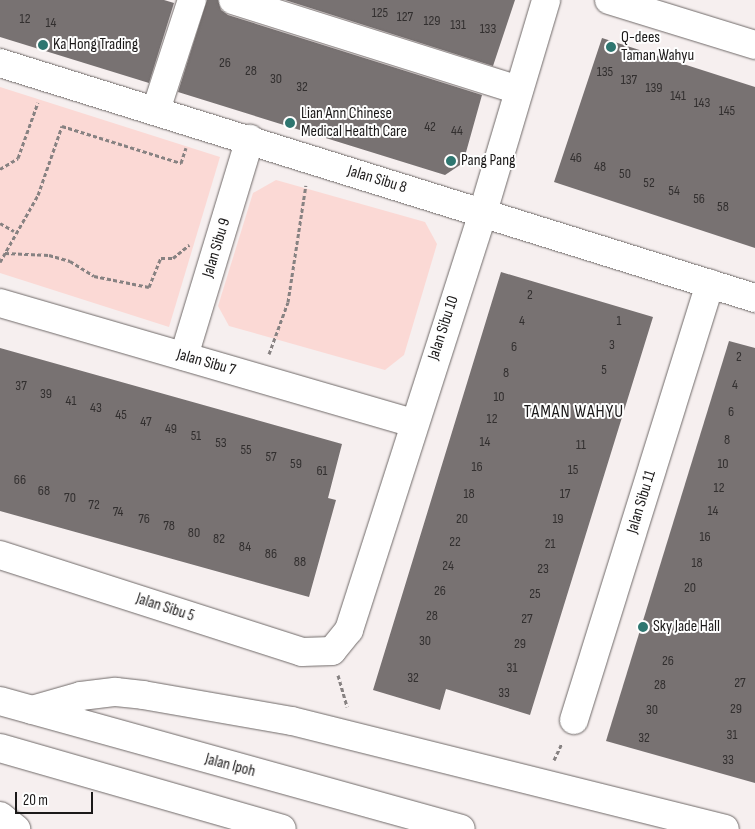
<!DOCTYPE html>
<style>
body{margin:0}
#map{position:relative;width:755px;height:829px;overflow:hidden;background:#f6efef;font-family:"Sofia Sans Condensed",sans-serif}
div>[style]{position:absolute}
.green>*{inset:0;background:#fbd9d5}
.building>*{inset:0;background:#787272}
.path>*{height:3px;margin-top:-1.5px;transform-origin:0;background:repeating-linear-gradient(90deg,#878282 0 4px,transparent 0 6.5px)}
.roads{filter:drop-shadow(0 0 1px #6f6968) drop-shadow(0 0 1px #6f6968)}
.minor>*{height:28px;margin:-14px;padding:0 14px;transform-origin:14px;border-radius:14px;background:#fff}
.highway>*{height:28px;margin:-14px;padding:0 14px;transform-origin:14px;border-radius:14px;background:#fff}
.dots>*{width:14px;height:14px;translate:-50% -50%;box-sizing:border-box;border:2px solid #fefefe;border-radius:50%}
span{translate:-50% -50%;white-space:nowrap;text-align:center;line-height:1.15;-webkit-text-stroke:4px #fefefe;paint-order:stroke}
.number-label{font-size:14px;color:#322f2f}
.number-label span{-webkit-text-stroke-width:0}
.poi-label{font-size:16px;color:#1b1919}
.left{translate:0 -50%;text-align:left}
.street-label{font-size:16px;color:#1b1919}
.neighbourhood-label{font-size:18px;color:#1b1919;letter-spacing:1px}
.scale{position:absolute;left:15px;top:792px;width:78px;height:22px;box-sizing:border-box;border:2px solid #1b1919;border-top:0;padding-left:6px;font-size:15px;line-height:18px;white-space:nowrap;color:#1b1919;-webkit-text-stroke:4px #fefefe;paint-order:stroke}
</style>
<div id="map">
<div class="green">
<i style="clip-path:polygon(0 87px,220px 157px,169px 327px,0 273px)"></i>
<i style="clip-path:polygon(276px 180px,425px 222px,437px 244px,404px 355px,385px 370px,229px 326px,218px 306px,253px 193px)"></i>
</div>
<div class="building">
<i style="clip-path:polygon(0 0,164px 0,174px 3px,149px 83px,0 37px)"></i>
<i style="clip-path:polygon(207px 0,218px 0,221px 10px,228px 15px,482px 95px,463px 163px,445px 175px,178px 92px)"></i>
<i style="clip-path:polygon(285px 0,515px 0,493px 66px)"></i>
<i style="clip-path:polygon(602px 38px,755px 87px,755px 248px,554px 182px)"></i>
<i style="clip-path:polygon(501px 272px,653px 317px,530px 715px,446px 689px,440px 710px,373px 690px)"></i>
<i style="clip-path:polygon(729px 341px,755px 348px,755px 783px,606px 741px)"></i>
<i style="clip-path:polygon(0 348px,342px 444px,328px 498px,336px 500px,309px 597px,0 511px)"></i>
</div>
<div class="path">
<i style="left:0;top:169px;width:21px;rotate:-31deg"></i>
<i style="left:18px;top:158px;width:59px;rotate:-70.3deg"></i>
<i style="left:0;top:223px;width:16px;rotate:30deg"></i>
<i style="left:5px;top:253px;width:44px;rotate:2.6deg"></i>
<i style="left:49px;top:255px;width:22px;rotate:16deg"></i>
<i style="left:70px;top:261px;width:28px;rotate:32deg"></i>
<i style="left:94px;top:276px;width:56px;rotate:11.3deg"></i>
<i style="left:149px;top:287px;width:31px;rotate:-68deg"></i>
<i style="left:161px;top:258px;width:12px"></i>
<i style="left:173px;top:258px;width:21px;rotate:-39deg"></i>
<i style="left:0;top:262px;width:77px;rotate:-60.4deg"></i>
<i style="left:38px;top:195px;width:73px;rotate:-70.8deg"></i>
<i style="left:62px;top:126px;width:125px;rotate:17.3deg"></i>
<i style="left:181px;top:163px;width:16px;rotate:-72deg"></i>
<i style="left:269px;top:354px;width:55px;rotate:-69.9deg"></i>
<i style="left:288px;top:302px;width:118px;rotate:-81.3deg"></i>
<i style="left:338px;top:675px;width:33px;rotate:74deg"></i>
<i style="left:554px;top:760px;width:19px;rotate:-65deg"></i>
</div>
<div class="roads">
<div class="minor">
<i style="left:233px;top:0;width:299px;rotate:17.5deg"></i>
<i style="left:609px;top:0;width:153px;rotate:17.1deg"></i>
<i style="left:0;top:63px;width:791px;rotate:17.29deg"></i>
<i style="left:156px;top:110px;width:116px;rotate:-71.9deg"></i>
<i style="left:0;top:303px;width:429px;rotate:16.2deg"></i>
<i style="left:184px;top:356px;width:227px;rotate:-73.1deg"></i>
<i style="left:0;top:555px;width:317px;rotate:17.8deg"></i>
<i style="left:302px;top:652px;width:30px;rotate:-2deg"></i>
<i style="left:332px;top:651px;width:27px;rotate:-51deg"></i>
<i style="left:349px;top:630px;width:439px;rotate:-72.2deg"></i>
<i style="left:483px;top:212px;width:221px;rotate:-73.4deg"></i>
<i style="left:574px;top:720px;width:457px;rotate:-72.7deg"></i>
</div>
<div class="highway">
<i style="left:0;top:701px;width:478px;rotate:15.5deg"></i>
<i style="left:32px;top:710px;width:51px;rotate:-15.9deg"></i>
<i style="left:81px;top:696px;width:35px;rotate:-7deg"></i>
<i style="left:116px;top:692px;width:27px;rotate:6deg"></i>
<i style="left:143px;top:695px;width:151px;rotate:9.9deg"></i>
<i style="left:292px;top:721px;width:446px;rotate:14deg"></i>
<i style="left:0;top:748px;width:293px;rotate:16deg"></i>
<i style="left:0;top:816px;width:21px;rotate:39deg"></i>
</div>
</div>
<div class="dots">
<i style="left:43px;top:45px;background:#2e7670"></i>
<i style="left:611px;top:47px;background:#2e7670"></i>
<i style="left:290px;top:123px;background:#2e7670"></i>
<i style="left:451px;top:161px;background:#2e7670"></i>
<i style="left:643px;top:627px;background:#2e7670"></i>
</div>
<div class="number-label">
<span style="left:380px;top:13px">125</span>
<span style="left:405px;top:17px">127</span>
<span style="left:25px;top:19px">12</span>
<span style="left:432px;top:21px">129</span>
<span style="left:51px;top:23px">14</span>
<span style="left:458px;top:25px">131</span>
<span style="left:488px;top:29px">133</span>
<span style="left:225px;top:63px">26</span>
<span style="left:251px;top:71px">28</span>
<span style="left:605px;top:72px">135</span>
<span style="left:276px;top:79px">30</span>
<span style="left:629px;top:80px">137</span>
<span style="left:302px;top:87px">32</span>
<span style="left:654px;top:88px">139</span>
<span style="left:678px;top:96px">141</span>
<span style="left:702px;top:103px">143</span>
<span style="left:727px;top:111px">145</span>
<span style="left:430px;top:127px">42</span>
<span style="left:457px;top:131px">44</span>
<span style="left:576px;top:158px">46</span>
<span style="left:600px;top:167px">48</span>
<span style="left:625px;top:174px">50</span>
<span style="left:649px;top:183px">52</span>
<span style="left:674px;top:191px">54</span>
<span style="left:699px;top:199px">56</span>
<span style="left:723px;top:207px">58</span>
<span style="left:530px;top:295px">2</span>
<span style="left:522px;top:321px">4</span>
<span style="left:619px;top:321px">1</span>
<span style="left:612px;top:345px">3</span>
<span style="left:514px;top:347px">6</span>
<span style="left:739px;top:357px">2</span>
<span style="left:604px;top:370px">5</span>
<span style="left:506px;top:373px">8</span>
<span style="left:735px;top:385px">4</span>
<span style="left:21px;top:386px">37</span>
<span style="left:46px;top:394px">39</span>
<span style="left:499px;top:397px">10</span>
<span style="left:71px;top:401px">41</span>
<span style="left:96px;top:408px">43</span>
<span style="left:731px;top:412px">6</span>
<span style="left:121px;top:415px">45</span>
<span style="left:492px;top:419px">12</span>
<span style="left:146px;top:422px">47</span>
<span style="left:171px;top:429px">49</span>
<span style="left:196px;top:436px">51</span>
<span style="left:727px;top:440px">8</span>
<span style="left:485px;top:442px">14</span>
<span style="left:221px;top:443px">53</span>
<span style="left:581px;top:445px">11</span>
<span style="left:246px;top:450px">55</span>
<span style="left:271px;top:457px">57</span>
<span style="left:296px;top:464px">59</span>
<span style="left:723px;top:464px">10</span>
<span style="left:477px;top:467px">16</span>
<span style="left:573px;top:470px">15</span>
<span style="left:322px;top:471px">61</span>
<span style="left:20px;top:480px">66</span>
<span style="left:719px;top:488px">12</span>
<span style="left:44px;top:491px">68</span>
<span style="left:469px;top:494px">18</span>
<span style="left:565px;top:494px">17</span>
<span style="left:70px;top:498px">70</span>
<span style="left:94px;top:505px">72</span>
<span style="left:713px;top:511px">14</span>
<span style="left:118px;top:512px">74</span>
<span style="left:144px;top:519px">76</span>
<span style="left:462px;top:519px">20</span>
<span style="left:558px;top:519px">19</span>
<span style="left:169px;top:526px">78</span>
<span style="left:194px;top:533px">80</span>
<span style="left:705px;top:537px">16</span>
<span style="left:219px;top:539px">82</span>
<span style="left:455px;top:542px">22</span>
<span style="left:550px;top:544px">21</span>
<span style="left:245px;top:547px">84</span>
<span style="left:271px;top:554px">86</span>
<span style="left:300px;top:562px">88</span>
<span style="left:697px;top:563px">18</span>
<span style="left:448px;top:566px">24</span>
<span style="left:543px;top:569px">23</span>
<span style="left:690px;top:588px">20</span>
<span style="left:440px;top:591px">26</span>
<span style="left:535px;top:594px">25</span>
<span style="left:432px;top:616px">28</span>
<span style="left:527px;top:619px">27</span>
<span style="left:425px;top:641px">30</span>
<span style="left:520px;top:644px">29</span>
<span style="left:668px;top:661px">26</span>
<span style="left:512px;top:668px">31</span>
<span style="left:413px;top:678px">32</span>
<span style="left:740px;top:683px">27</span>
<span style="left:660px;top:685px">28</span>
<span style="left:504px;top:693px">33</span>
<span style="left:736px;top:709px">29</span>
<span style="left:652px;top:710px">30</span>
<span style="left:732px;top:735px">31</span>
<span style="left:644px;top:738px">32</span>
<span style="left:728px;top:760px">33</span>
</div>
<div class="poi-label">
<span class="left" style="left:621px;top:47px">Q-dees<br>Taman Wahyu</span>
<span class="left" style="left:53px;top:45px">Ka Hong Trading</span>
<span class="left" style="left:301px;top:123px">Lian Ann Chinese<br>Medical Health Care</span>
<span class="left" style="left:461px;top:161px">Pang Pang</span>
<span class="left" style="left:653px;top:627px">Sky Jade Hall</span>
</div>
<div class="street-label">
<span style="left:377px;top:180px;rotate:17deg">Jalan Sibu 8</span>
<span style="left:217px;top:248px;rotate:-73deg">Jalan Sibu 9</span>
<span style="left:444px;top:328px;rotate:-72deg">Jalan Sibu 10</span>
<span style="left:206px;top:363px;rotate:16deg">Jalan Sibu 7</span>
<span style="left:642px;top:502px;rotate:-73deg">Jalan Sibu 11</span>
<span style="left:165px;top:608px;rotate:18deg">Jalan Sibu 5</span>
<span style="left:230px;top:766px;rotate:15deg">Jalan Ipoh</span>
</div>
<div class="neighbourhood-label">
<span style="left:574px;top:412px">TAMAN WAHYU</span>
</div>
<div class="scale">20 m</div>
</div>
